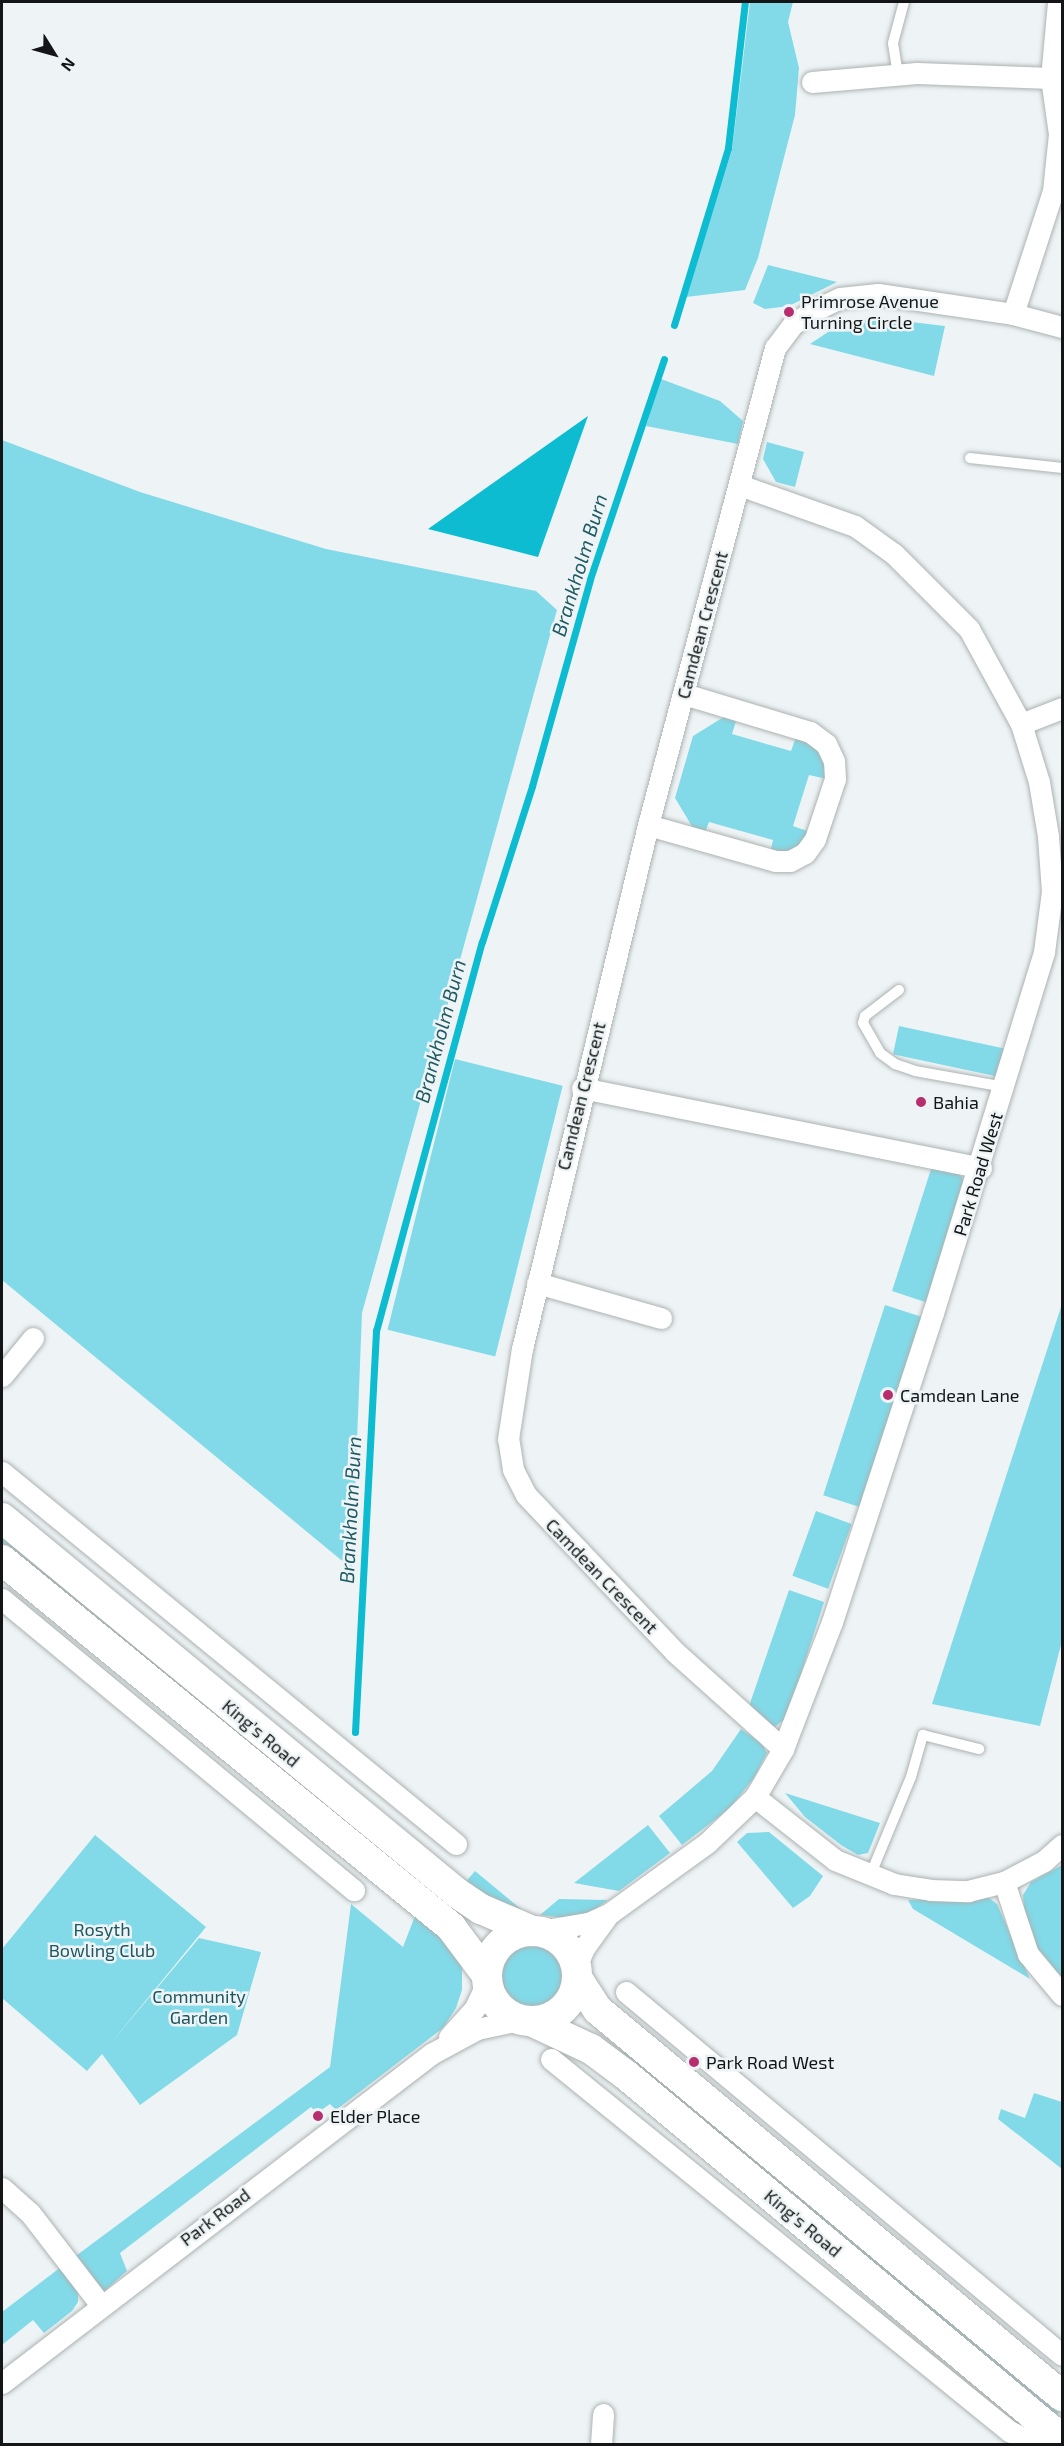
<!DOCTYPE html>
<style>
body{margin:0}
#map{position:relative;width:1064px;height:2446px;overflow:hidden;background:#eef4f5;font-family:"Exo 2",sans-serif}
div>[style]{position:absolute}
.green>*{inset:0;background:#82dae8;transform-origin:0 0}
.round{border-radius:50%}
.water>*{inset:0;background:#0dbcd0}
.stream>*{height:7px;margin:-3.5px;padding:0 3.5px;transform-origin:3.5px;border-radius:3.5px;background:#0dbcd0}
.roads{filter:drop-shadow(0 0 2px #acb2b2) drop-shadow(0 0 2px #acb2b2)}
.service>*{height:10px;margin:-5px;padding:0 5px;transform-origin:5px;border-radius:5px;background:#fff}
.minor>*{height:21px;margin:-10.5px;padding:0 10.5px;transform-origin:10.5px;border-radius:10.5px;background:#fff}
.secondary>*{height:30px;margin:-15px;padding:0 15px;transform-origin:15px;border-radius:15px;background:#fff}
.secondary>.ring{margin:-15px;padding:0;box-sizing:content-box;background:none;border:30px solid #fff;border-radius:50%}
.dots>*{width:16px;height:16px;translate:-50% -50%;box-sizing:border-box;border:3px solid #eef4f5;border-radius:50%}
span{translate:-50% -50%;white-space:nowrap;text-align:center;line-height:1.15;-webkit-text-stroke:5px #eef4f5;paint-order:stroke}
.poi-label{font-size:18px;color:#131516}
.left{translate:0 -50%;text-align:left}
.street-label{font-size:18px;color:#131516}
.park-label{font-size:18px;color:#1b5760}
.water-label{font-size:20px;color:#205b64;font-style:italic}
.frame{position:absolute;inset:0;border:3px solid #131516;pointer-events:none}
.north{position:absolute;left:24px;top:24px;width:60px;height:60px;-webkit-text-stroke:4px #eef4f5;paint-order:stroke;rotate:127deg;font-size:16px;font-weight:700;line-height:24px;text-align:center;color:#131516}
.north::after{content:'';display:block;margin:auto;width:21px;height:27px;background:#131516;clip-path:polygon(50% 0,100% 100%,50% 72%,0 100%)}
</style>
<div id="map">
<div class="green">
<i style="clip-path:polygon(750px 2px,793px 2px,788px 22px,799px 68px,795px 115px,758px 258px,745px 290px,686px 297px,732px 150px)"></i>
<i style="clip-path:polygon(768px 265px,837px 282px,789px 306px,765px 309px,753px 303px)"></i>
<i style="clip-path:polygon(877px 318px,945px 326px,934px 376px,810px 344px,840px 324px)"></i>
<i style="clip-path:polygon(661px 379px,720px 401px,743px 421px,738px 444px,646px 426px)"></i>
<i style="clip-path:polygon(2px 440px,140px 492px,326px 549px,536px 591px,557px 610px,362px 1313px,352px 1569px,2px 1280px)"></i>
<i style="clip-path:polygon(767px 442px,804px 452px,795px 487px,776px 482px,763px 459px)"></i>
<i style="clip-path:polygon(727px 715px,737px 718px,732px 734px,791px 751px,796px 737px,822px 752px,827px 779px,809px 775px,793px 826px,810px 832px,791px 852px,770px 853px,773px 840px,709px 822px,704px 835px,696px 833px,675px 798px,693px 736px)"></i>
<i style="left:899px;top:1026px;width:109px;height:29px;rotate:12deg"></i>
<i style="left:455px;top:1059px;width:111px;height:279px;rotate:14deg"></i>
<i style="clip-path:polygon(932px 1166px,957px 1170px,967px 1186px,928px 1303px,892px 1291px)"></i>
<i style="clip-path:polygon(1062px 1304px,1062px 1641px,1040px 1726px,932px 1704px)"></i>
<i style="left:885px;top:1305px;width:39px;height:200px;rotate:18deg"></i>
<i style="left:816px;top:1511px;width:38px;height:69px;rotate:20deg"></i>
<i style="left:2px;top:1531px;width:601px;height:10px;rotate:40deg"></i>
<i style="clip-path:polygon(789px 1590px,824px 1602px,787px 1717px,775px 1727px,748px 1709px)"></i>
<i style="clip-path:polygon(741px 1729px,762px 1744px,767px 1753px,754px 1778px,729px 1809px,682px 1845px,659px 1816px,712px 1771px)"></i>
<i style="clip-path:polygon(785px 1793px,880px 1823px,868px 1853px,858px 1855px,841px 1845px,805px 1817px)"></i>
<i style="clip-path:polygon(648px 1825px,670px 1853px,619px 1891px,574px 1883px)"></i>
<i style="clip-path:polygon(769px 1832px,823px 1876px,810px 1896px,793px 1908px,737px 1842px,747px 1833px)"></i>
<i style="clip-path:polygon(95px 1835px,206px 1927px,111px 2043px,199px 1938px,261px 1952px,237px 2035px,140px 2105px,102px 2054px,87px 2071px,2px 1998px,2px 1949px)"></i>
<i style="clip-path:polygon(1062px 1865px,1062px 1979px,1034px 1944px,1025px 1921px,1023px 1895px,1031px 1882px)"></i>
<i style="clip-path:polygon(475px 1871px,522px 1910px,463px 1885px)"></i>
<i style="clip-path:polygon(989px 1898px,997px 1904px,1030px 1979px,913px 1909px,908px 1900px)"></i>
<i style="clip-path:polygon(559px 1899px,608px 1900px,590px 1913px,566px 1918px,540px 1915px)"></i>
<i style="clip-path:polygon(351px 1904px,403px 1947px,415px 1916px,451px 1947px,462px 1966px,462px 1990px,456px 2008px,443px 2028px,336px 2110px,330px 2104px,317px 2113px,311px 2107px,120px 2253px,127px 2271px,101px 2294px,73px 2258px,330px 2067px)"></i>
<i class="round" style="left:499px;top:1944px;width:64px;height:64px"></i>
<i style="left:626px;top:2049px;width:565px;height:9px;rotate:40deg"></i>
<i style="clip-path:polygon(1034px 2093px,1062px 2102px,1062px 2169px,998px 2119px,1001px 2109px,1025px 2118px)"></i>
<i style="clip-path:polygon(61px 2267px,78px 2290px,78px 2302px,72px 2311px,44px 2333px,33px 2320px,2px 2345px,2px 2312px)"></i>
</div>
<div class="water">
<i style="clip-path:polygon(588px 416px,538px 557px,428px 529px)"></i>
</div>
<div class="stream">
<i style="left:674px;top:325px;width:185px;rotate:-73deg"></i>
<i style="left:728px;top:148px;width:147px;rotate:-83.4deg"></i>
<i style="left:355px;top:1732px;width:402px;rotate:-87deg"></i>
<i style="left:376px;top:1331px;width:403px;rotate:-74.8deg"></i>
<i style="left:482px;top:942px;width:164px;rotate:-72.2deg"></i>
<i style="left:532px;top:786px;width:215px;rotate:-74.3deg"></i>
<i style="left:590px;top:579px;width:232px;rotate:-71.4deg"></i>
</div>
<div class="roads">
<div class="service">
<i style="left:898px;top:75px;width:32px;rotate:-99deg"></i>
<i style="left:893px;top:43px;width:42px;rotate:-75deg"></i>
<i style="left:970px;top:458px;width:93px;rotate:6.2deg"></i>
<i style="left:899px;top:990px;width:43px;rotate:142.6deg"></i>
<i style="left:865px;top:1016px;width:7px;rotate:106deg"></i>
<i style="left:863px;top:1023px;width:34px;rotate:60deg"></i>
<i style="left:880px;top:1053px;width:19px;rotate:36deg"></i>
<i style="left:895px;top:1064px;width:21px;rotate:19deg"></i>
<i style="left:915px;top:1071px;width:91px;rotate:10.1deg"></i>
<i style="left:870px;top:1876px;width:107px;rotate:-67.5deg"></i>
<i style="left:911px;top:1777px;width:44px;rotate:-74.1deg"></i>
<i style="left:923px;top:1735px;width:58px;rotate:14deg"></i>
</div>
<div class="minor">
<i style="left:812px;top:82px;width:105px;rotate:-4.9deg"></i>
<i style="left:917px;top:73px;width:134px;rotate:2.1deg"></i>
<i style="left:1013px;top:314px;width:129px;rotate:-72deg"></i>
<i style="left:1053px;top:191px;width:57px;rotate:-84deg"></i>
<i style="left:1059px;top:134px;width:57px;rotate:-98.1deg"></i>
<i style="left:1051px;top:78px;width:76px;rotate:-84.7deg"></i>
<i style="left:1021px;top:724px;width:44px;rotate:-21.3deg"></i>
<i style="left:648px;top:825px;width:132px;rotate:15.8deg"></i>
<i style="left:775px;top:861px;width:15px"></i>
<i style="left:790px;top:861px;width:17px;rotate:-28deg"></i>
<i style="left:805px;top:853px;width:17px;rotate:-54deg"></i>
<i style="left:815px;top:839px;width:63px;rotate:-71.6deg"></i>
<i style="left:835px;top:779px;width:18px;rotate:-93deg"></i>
<i style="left:834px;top:761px;width:19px;rotate:-115deg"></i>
<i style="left:826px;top:744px;width:20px;rotate:-143deg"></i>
<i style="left:810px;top:732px;width:132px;rotate:-163.2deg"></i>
<i style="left:582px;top:1088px;width:407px;rotate:11.3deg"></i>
<i style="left:537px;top:1283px;width:129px;rotate:15.8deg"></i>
<i style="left:2px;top:1376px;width:49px;rotate:-50.8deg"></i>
<i style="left:2px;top:1472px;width:587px;rotate:39.33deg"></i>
<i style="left:2px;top:1599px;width:457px;rotate:39.6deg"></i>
<i style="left:783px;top:1749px;width:145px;rotate:-138.1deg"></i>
<i style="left:675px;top:1652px;width:216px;rotate:-133.5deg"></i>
<i style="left:526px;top:1495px;width:29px;rotate:-117deg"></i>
<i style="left:513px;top:1469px;width:30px;rotate:-99deg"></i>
<i style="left:508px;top:1439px;width:91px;rotate:-81.2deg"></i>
<i style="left:522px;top:1349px;width:539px;rotate:-76.48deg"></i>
<i style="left:648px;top:825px;width:494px;rotate:-75.1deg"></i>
<i style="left:775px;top:348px;width:30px;rotate:-53deg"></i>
<i style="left:793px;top:324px;width:22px;rotate:-34deg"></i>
<i style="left:811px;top:312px;width:32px;rotate:-26deg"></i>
<i style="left:840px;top:298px;width:38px;rotate:-6deg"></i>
<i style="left:878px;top:294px;width:136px;rotate:8.4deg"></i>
<i style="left:1013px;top:314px;width:51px;rotate:14.9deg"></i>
<i style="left:755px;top:1797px;width:102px;rotate:38.2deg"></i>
<i style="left:835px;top:1860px;width:64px;rotate:22.1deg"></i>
<i style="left:894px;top:1884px;width:36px;rotate:9deg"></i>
<i style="left:930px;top:1890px;width:38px;rotate:2deg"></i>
<i style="left:968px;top:1891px;width:37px;rotate:-14deg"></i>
<i style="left:1004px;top:1882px;width:45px;rotate:-27.7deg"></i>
<i style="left:1044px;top:1861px;width:24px;rotate:-42deg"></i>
<i style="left:1004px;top:1882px;width:76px;rotate:71.6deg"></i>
<i style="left:1028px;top:1954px;width:53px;rotate:50.3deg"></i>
<i style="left:539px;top:1931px;width:50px;rotate:-9.3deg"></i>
<i style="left:588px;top:1923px;width:24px;rotate:-24deg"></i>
<i style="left:610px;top:1913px;width:120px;rotate:-35.8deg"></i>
<i style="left:707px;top:1843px;width:66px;rotate:-43.8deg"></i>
<i style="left:755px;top:1797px;width:56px;rotate:-59.7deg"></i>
<i style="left:783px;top:1749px;width:136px;rotate:-68.9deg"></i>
<i style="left:832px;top:1622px;width:325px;rotate:-71.9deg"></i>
<i style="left:933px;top:1313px;width:378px;rotate:-72.9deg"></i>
<i style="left:1044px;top:952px;width:62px;rotate:-82.5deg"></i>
<i style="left:1052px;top:891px;width:55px;rotate:-94.2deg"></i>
<i style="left:1048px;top:836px;width:55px;rotate:-99.5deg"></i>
<i style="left:1039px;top:782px;width:61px;rotate:-107.2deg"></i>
<i style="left:1021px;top:724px;width:108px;rotate:-118.7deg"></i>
<i style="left:969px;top:629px;width:106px;rotate:-135deg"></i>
<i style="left:894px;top:554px;width:48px;rotate:-144.3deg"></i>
<i style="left:855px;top:526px;width:123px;rotate:-160.5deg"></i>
<i style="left:576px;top:1967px;width:21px;rotate:-67deg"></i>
<i style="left:584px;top:1948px;width:39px;rotate:-54deg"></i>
<i style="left:626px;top:1992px;width:567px;rotate:39.78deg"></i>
<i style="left:449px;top:2037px;width:39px;rotate:-48deg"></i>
<i style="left:475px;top:2008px;width:29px;rotate:-65deg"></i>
<i style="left:551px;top:2059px;width:590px;rotate:39.08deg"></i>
<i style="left:1009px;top:2431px;width:17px;rotate:25deg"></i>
<i style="left:1024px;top:2438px;width:32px;rotate:-7deg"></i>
<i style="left:2px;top:2188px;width:38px;rotate:42deg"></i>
<i style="left:30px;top:2213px;width:115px;rotate:52.4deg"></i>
<i style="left:2px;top:2383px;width:541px;rotate:-37.48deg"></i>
<i style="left:431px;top:2054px;width:52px;rotate:-28.5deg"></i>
<i style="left:477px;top:2029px;width:43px;rotate:-12.1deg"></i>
<i style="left:601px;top:2444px;width:30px;rotate:-86deg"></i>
</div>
<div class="secondary">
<i style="left:2px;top:1518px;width:590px;rotate:39.49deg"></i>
<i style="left:457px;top:1893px;width:29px;rotate:34deg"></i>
<i style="left:481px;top:1909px;width:56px;rotate:23.3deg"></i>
<i style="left:2px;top:1560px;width:580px;rotate:39.26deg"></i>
<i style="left:451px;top:1927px;width:59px;rotate:53.3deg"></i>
<i class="ring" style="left:487px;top:1931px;width:60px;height:60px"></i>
<i style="left:577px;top:1978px;width:38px;rotate:57deg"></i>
<i style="left:598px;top:2010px;width:604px;rotate:39.76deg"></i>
<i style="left:533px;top:2022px;width:64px;rotate:25deg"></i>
<i style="left:591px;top:2049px;width:44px;rotate:36.6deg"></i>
<i style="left:626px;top:2075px;width:568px;rotate:39.86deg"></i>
</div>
</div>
<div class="dots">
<i style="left:789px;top:312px;background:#b62e6e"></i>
<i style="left:921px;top:1102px;background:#b62e6e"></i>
<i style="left:888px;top:1395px;background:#b62e6e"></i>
<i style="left:694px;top:2062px;background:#b62e6e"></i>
<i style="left:318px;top:2116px;background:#b62e6e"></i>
</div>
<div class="poi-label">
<span class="left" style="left:801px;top:312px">Primrose Avenue<br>Turning Circle</span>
<span class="left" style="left:933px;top:1102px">Bahia</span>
<span class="left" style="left:900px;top:1395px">Camdean Lane</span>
<span class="left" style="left:706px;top:2062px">Park Road West</span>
<span class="left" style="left:330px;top:2116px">Elder Place</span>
</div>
<div class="street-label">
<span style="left:702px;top:625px;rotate:-75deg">Camdean Crescent</span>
<span style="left:581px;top:1096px;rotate:-76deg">Camdean Crescent</span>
<span style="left:978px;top:1174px;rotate:-73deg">Park Road West</span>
<span style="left:602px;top:1576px;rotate:46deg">Camdean Crescent</span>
<span style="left:261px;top:1733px;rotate:40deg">King's Road</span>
<span style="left:215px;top:2217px;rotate:-37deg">Park Road</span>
<span style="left:803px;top:2223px;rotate:40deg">King's Road</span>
</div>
<div class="park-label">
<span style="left:102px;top:1940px">Rosyth<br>Bowling Club</span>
<span style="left:199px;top:2007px">Community<br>Garden</span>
</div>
<div class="water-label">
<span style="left:579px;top:565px;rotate:-73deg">Brankholm Burn</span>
<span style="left:440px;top:1031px;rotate:-75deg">Brankholm Burn</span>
<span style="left:350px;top:1510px;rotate:-87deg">Brankholm Burn</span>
</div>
<div class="frame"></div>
<div class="north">N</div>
</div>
